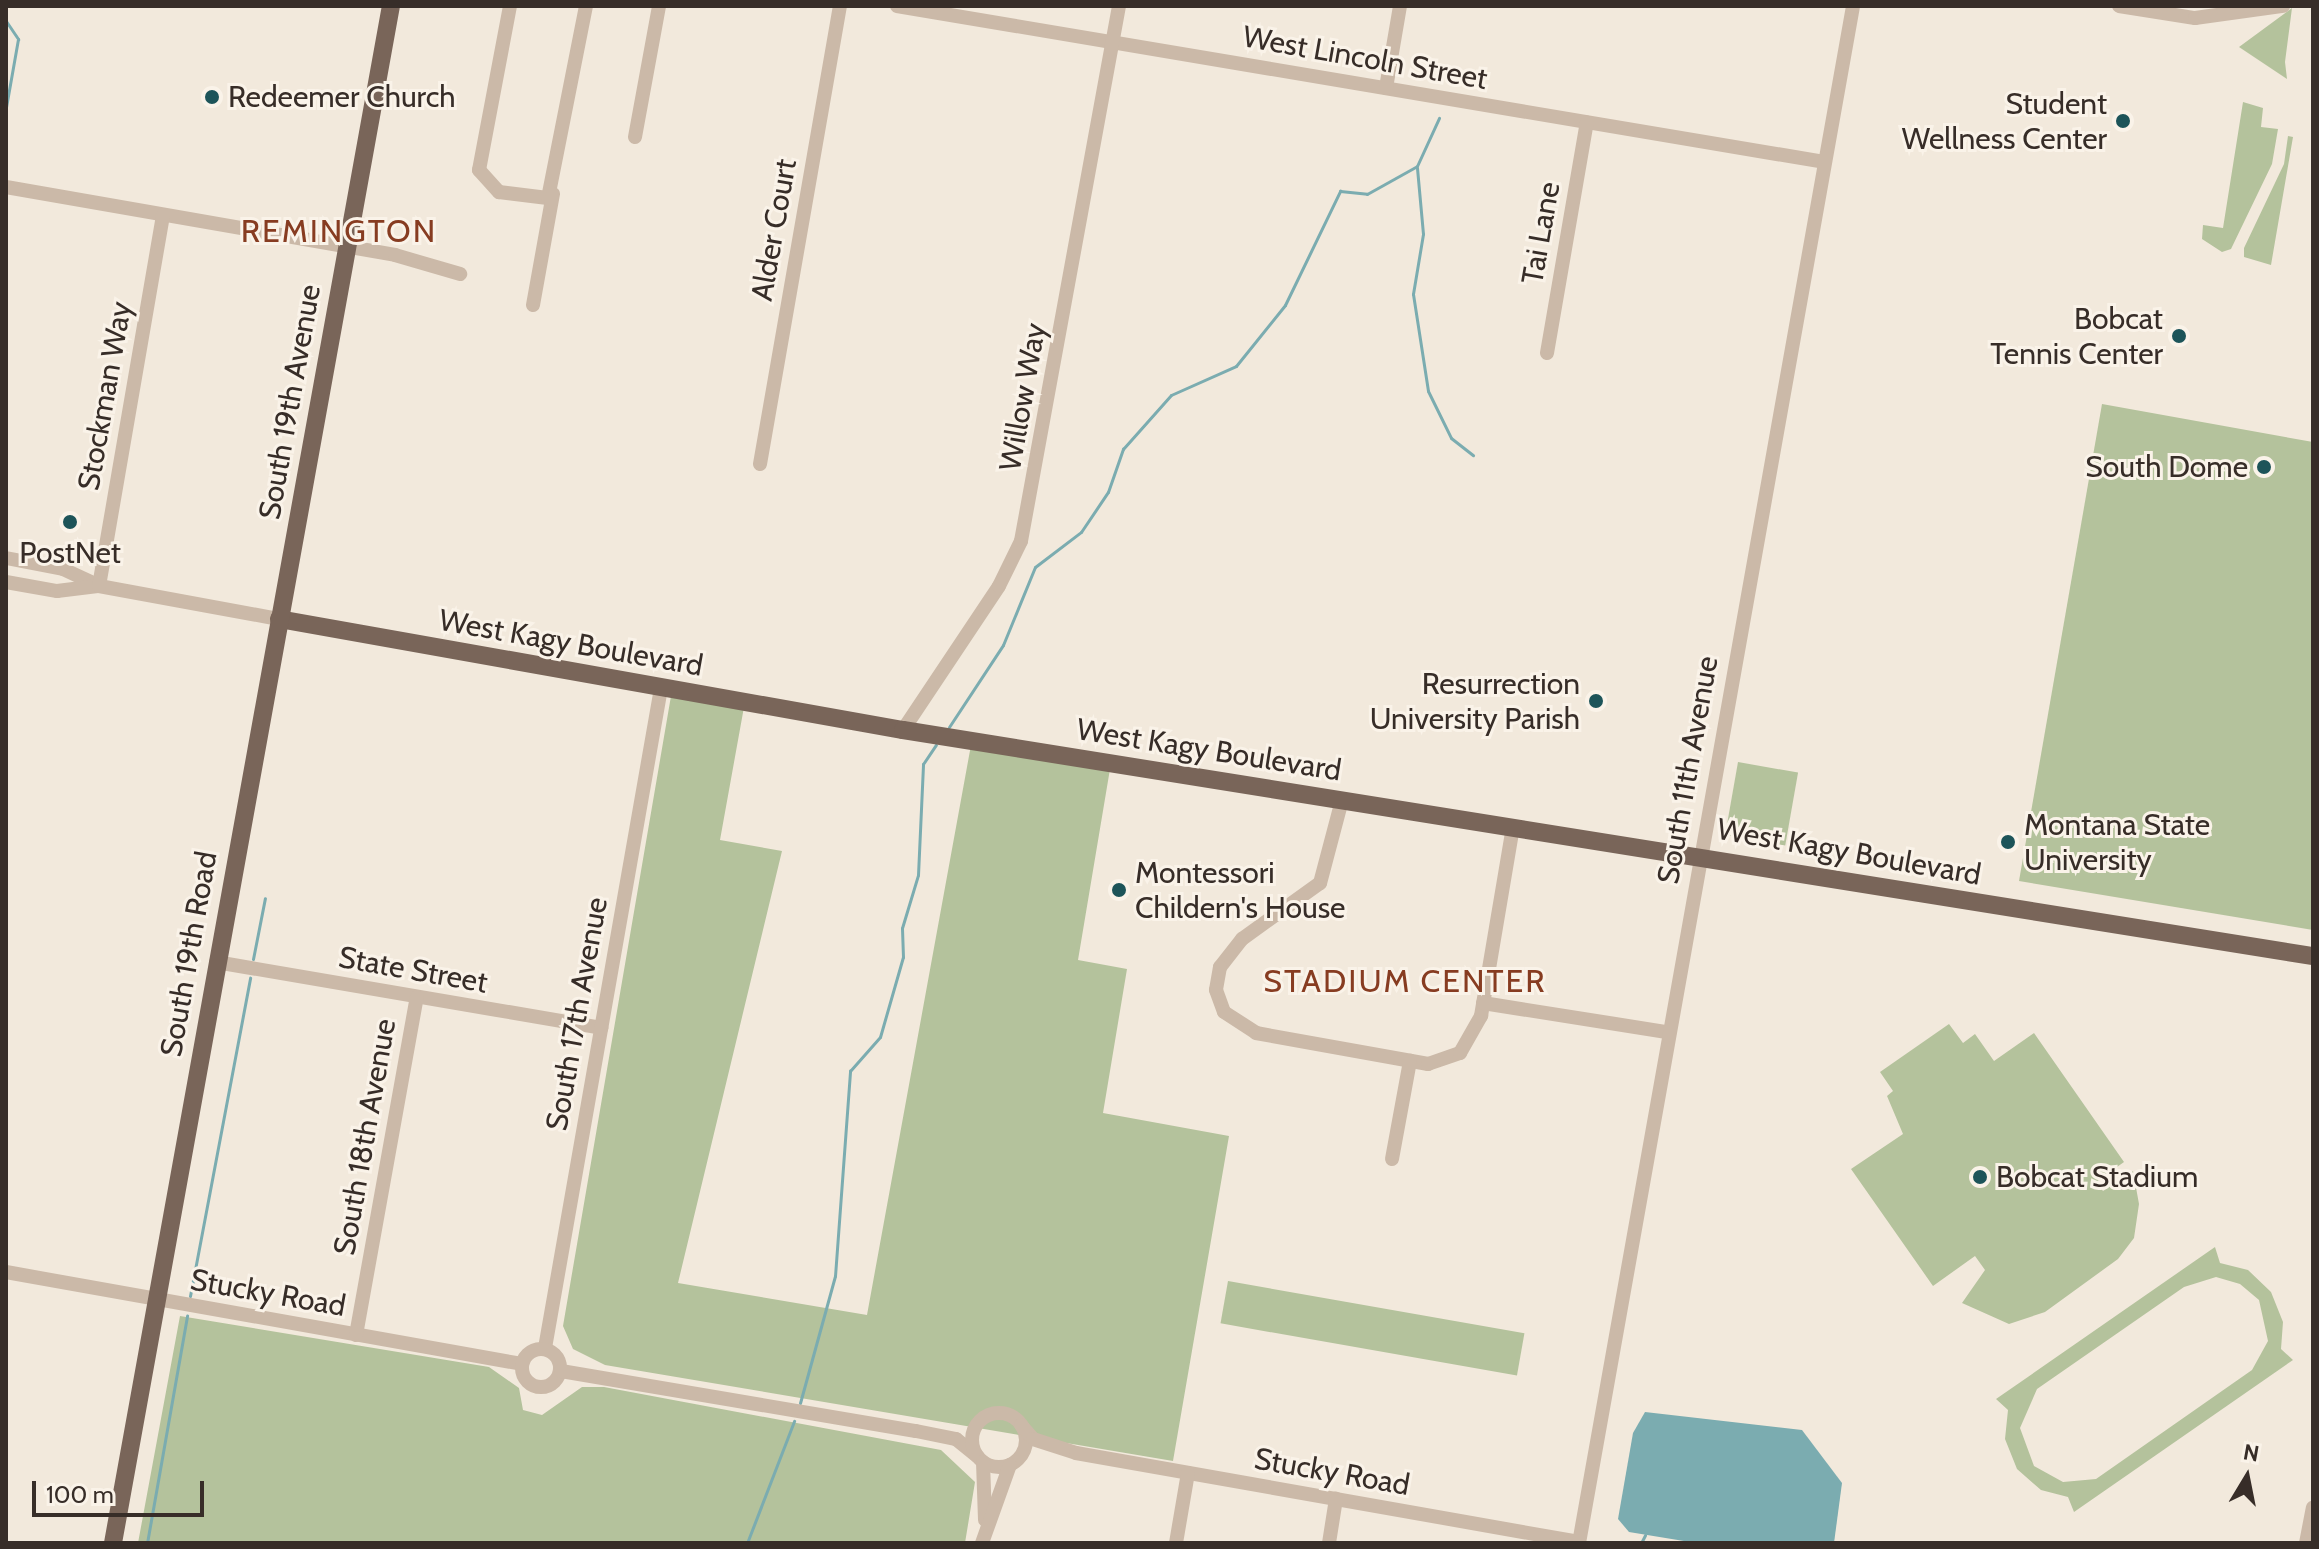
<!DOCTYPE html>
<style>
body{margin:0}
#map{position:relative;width:2319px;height:1549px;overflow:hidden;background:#f2e9dc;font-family:Cabin,sans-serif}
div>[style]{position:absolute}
.green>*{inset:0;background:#b4c29c;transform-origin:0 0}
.water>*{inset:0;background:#7bacb0}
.stream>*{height:3px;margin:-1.5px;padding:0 1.5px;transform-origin:1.5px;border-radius:1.5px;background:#7bacb0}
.minor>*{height:14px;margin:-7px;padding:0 7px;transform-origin:7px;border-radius:7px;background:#cbb9a8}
.minor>.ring{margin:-7px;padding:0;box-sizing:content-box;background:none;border:14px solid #cbb9a8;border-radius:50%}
.major>*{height:18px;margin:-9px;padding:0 9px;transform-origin:9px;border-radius:9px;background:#796559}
.dots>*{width:22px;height:22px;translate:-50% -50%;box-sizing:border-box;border:4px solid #faf3e9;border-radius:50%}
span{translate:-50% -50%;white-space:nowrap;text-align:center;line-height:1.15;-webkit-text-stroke:6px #faf3e9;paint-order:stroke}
.street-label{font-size:30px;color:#372d28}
.poi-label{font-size:30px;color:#372d28}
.left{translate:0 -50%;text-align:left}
.right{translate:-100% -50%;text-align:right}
.neighbourhood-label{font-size:32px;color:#873c21;letter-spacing:2px}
.frame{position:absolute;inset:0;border:8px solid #372d28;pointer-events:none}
.north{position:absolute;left:2207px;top:1437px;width:80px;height:80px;-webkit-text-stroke:6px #faf3e9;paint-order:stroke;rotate:10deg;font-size:22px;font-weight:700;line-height:32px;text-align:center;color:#372d28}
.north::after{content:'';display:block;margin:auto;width:28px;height:36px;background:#372d28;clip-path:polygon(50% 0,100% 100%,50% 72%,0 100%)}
.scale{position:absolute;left:32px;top:1481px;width:172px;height:36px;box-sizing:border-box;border:4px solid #372d28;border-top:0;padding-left:10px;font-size:24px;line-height:28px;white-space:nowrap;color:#372d28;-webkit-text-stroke:6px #faf3e9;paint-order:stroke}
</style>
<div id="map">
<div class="green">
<i style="clip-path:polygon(2292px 8px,2285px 62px,2287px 79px,2239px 47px)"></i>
<i style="clip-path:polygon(2243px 102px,2263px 108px,2261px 127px,2278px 129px,2272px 164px,2231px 249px,2222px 252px,2202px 239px,2203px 225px,2223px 228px)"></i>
<i style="clip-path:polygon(2288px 136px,2293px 137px,2271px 265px,2244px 257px,2244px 248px,2284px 164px)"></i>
<i style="clip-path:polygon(2102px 404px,2313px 442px,2313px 930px,2019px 881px)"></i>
<i style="clip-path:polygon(671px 696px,744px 707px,720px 840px,782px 851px,678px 1283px,867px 1315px,971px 745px,1110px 769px,1078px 960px,1127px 969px,1103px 1113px,1229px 1136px,1173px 1461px,605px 1365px,573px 1349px,563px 1326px)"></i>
<i style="left:1738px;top:762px;width:61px;height:74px;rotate:10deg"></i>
<i style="clip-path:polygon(1949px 1024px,1963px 1043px,1975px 1034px,1994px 1061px,2034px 1033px,2124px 1162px,2096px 1182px,2103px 1191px,2133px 1171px,2139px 1204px,2134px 1238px,2118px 1259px,2045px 1312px,2009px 1324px,1962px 1303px,1985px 1270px,1975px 1256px,1933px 1286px,1851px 1169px,1903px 1134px,1887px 1096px,1893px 1091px,1880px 1072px)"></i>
<i style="clip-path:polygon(evenodd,2215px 1247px,2220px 1263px,2248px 1270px,2271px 1292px,2283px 1322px,2281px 1349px,2293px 1360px,2074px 1512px,2068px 1497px,2041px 1490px,2017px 1469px,2005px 1439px,2008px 1410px,1996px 1399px,2215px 1247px,2216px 1277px,2240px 1284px,2259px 1300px,2268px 1341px,2252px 1370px,2096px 1479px,2063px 1482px,2034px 1466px,2020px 1428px,2037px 1389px,2184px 1287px,2216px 1277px)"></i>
<i style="left:1228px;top:1281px;width:301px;height:43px;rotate:10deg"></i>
<i style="clip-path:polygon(180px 1316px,489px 1367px,519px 1388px,523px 1410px,542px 1415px,582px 1387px,604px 1387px,941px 1450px,975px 1482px,965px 1543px,138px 1543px)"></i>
</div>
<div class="water">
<i style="clip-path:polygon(1645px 1412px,1802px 1430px,1842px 1483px,1834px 1543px,1696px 1543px,1629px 1532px,1618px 1519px,1633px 1433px)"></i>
</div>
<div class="stream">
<i style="left:6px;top:21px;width:22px;rotate:56deg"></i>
<i style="left:18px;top:39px;width:69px;rotate:100deg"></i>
<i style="left:1417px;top:168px;width:66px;rotate:84.8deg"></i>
<i style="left:1423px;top:234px;width:61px;rotate:99.5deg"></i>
<i style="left:1413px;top:294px;width:98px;rotate:81.2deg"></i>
<i style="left:1428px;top:391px;width:52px;rotate:63.9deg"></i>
<i style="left:1451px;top:438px;width:28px;rotate:38deg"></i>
<i style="left:949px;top:727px;width:98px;rotate:-56.6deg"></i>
<i style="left:1003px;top:645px;width:84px;rotate:-67.7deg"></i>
<i style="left:1035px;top:567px;width:58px;rotate:-37.3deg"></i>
<i style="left:1081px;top:532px;width:48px;rotate:-56deg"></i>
<i style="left:1108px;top:492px;width:46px;rotate:-70.8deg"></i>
<i style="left:1123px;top:449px;width:72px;rotate:-48.4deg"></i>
<i style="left:1171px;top:395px;width:71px;rotate:-24deg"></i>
<i style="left:1236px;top:366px;width:78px;rotate:-51.2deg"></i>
<i style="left:1285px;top:305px;width:127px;rotate:-64.2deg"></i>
<i style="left:1340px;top:191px;width:27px;rotate:6deg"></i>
<i style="left:1367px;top:194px;width:57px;rotate:-29.2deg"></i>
<i style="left:1417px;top:166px;width:53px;rotate:-65.4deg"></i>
<i style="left:253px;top:959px;width:62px;rotate:-78.9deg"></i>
<i style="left:190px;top:1296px;width:324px;rotate:-79.3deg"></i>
<i style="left:800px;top:1403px;width:132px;rotate:-74.6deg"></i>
<i style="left:835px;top:1276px;width:206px;rotate:-85.8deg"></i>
<i style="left:850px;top:1071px;width:45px;rotate:-48.6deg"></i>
<i style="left:880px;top:1037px;width:83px;rotate:-74deg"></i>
<i style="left:903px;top:957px;width:29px;rotate:-92deg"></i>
<i style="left:902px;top:928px;width:55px;rotate:-73.2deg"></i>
<i style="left:918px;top:875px;width:111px;rotate:-87.4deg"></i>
<i style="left:923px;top:764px;width:23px;rotate:-56deg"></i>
<i style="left:147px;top:1543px;width:231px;rotate:-80deg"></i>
<i style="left:747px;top:1543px;width:131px;rotate:-68.9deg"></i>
<i style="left:1641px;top:1543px;width:9px;rotate:-63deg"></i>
</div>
<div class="minor">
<i style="left:510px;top:6px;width:167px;rotate:100.7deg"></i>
<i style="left:479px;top:170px;width:30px;rotate:48deg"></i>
<i style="left:499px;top:192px;width:49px;rotate:7deg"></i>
<i style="left:548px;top:198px;width:196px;rotate:-78.8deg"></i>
<i style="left:897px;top:6px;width:940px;rotate:9.55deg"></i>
<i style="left:2119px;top:6px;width:77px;rotate:9deg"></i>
<i style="left:2195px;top:18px;width:89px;rotate:-7.8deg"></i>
<i style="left:1386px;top:88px;width:83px;rotate:-80.3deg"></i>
<i style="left:635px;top:137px;width:133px;rotate:-79.6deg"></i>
<i style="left:6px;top:187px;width:395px;rotate:9.9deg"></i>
<i style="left:395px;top:255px;width:68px;rotate:16.3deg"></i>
<i style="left:533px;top:305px;width:113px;rotate:-79.8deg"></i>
<i style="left:1547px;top:353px;width:234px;rotate:-80.2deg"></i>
<i style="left:760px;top:464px;width:465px;rotate:-80.1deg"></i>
<i style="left:6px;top:558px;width:58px;rotate:10.9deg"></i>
<i style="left:63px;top:569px;width:40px;rotate:25deg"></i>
<i style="left:99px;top:586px;width:183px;rotate:10.4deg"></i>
<i style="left:6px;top:582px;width:52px;rotate:10deg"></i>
<i style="left:57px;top:591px;width:41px;rotate:-7deg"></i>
<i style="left:99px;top:586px;width:376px;rotate:-80.2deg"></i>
<i style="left:903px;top:730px;width:173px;rotate:-56.3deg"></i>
<i style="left:999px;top:586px;width:50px;rotate:-63.9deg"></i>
<i style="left:1021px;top:541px;width:544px;rotate:-79.62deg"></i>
<i style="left:1342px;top:800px;width:86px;rotate:104.8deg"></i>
<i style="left:1320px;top:883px;width:96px;rotate:144.3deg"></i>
<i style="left:1242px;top:939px;width:36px;rotate:128deg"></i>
<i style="left:1220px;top:967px;width:23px;rotate:100deg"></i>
<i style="left:1216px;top:990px;width:23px;rotate:70deg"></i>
<i style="left:1224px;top:1012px;width:38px;rotate:33deg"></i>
<i style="left:1256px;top:1033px;width:175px;rotate:10.2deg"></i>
<i style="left:1428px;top:1064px;width:34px;rotate:-19deg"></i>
<i style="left:1460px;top:1053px;width:43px;rotate:-60.4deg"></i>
<i style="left:1481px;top:1016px;width:192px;rotate:-80.4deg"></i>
<i style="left:216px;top:962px;width:391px;rotate:9.7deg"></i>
<i style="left:1483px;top:1003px;width:186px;rotate:9deg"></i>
<i style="left:1392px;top:1159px;width:100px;rotate:-79.6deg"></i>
<i style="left:6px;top:1272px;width:524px;rotate:10.11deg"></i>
<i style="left:356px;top:1335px;width:343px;rotate:-79.8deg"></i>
<i style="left:545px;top:1348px;width:670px;rotate:-80.03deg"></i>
<i class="ring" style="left:522px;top:1349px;width:24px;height:24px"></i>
<i style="left:561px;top:1371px;width:360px;rotate:9.6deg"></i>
<i style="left:916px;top:1431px;width:41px;rotate:11.3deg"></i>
<i style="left:956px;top:1439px;width:27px;rotate:39deg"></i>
<i class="ring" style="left:972px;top:1413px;width:40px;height:40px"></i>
<i style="left:1021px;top:1425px;width:18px;rotate:49deg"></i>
<i style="left:1033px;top:1439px;width:45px;rotate:18deg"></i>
<i style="left:1076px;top:1453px;width:511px;rotate:10.03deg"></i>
<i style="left:983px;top:1462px;width:58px;rotate:88deg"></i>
<i style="left:982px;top:1543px;width:83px;rotate:-70.3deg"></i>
<i style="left:1176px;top:1543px;width:71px;rotate:-80.3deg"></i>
<i style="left:1329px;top:1543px;width:45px;rotate:-81deg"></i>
<i style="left:1579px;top:1543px;width:1561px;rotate:-79.89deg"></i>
<i style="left:2306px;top:1543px;width:36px;rotate:-79deg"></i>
</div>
<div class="major">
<i style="left:279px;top:619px;width:634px;rotate:10.09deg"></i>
<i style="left:903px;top:730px;width:1428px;rotate:9.11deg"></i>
<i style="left:113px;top:1543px;width:1562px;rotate:-79.75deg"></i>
</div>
<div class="dots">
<i style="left:212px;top:97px;background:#1d5459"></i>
<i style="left:2123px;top:121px;background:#1d5459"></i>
<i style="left:2179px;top:336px;background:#1d5459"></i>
<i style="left:2264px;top:467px;background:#1d5459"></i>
<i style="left:70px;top:522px;background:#1d5459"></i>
<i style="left:1596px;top:701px;background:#1d5459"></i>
<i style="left:2008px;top:842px;background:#1d5459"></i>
<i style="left:1119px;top:890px;background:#1d5459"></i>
<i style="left:1980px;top:1177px;background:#1d5459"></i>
</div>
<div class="street-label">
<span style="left:1365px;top:58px;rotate:10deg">West Lincoln Street</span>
<span style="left:774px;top:230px;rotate:-80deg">Alder Court</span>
<span style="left:1541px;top:233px;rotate:-80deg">Tai Lane</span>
<span style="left:105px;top:396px;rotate:-80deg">Stockman Way</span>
<span style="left:1023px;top:397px;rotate:-80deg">Willow Way</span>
<span style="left:290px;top:402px;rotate:-80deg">South 19th Avenue</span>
<span style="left:571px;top:643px;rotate:10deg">West Kagy Boulevard</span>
<span style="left:1209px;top:750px;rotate:9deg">West Kagy Boulevard</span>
<span style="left:1688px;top:770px;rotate:-80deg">South 11th Avenue</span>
<span style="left:1849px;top:852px;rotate:10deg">West Kagy Boulevard</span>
<span style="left:189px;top:954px;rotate:-80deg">South 19th Road</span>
<span style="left:413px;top:970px;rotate:10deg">State Street</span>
<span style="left:577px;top:1014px;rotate:-80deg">South 17th Avenue</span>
<span style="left:365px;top:1137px;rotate:-80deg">South 18th Avenue</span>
<span style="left:268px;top:1293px;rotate:10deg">Stucky Road</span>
<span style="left:1332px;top:1472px;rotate:10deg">Stucky Road</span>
</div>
<div class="poi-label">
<span class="left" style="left:228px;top:97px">Redeemer Church</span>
<span class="right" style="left:2107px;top:121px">Student<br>Wellness Center</span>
<span class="right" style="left:2163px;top:336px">Bobcat<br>Tennis Center</span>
<span class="right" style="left:2248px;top:467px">South Dome</span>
<span style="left:70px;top:553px">PostNet</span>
<span class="right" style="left:1580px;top:701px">Resurrection<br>University Parish</span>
<span class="left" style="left:2024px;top:842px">Montana State<br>University</span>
<span class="left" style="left:1135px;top:890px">Montessori<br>Childern's House</span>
<span class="left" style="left:1996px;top:1177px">Bobcat Stadium</span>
</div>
<div class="neighbourhood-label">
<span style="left:339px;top:231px">REMINGTON</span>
<span style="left:1405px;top:981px">STADIUM CENTER</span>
</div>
<div class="frame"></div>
<div class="north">N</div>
<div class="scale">100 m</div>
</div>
